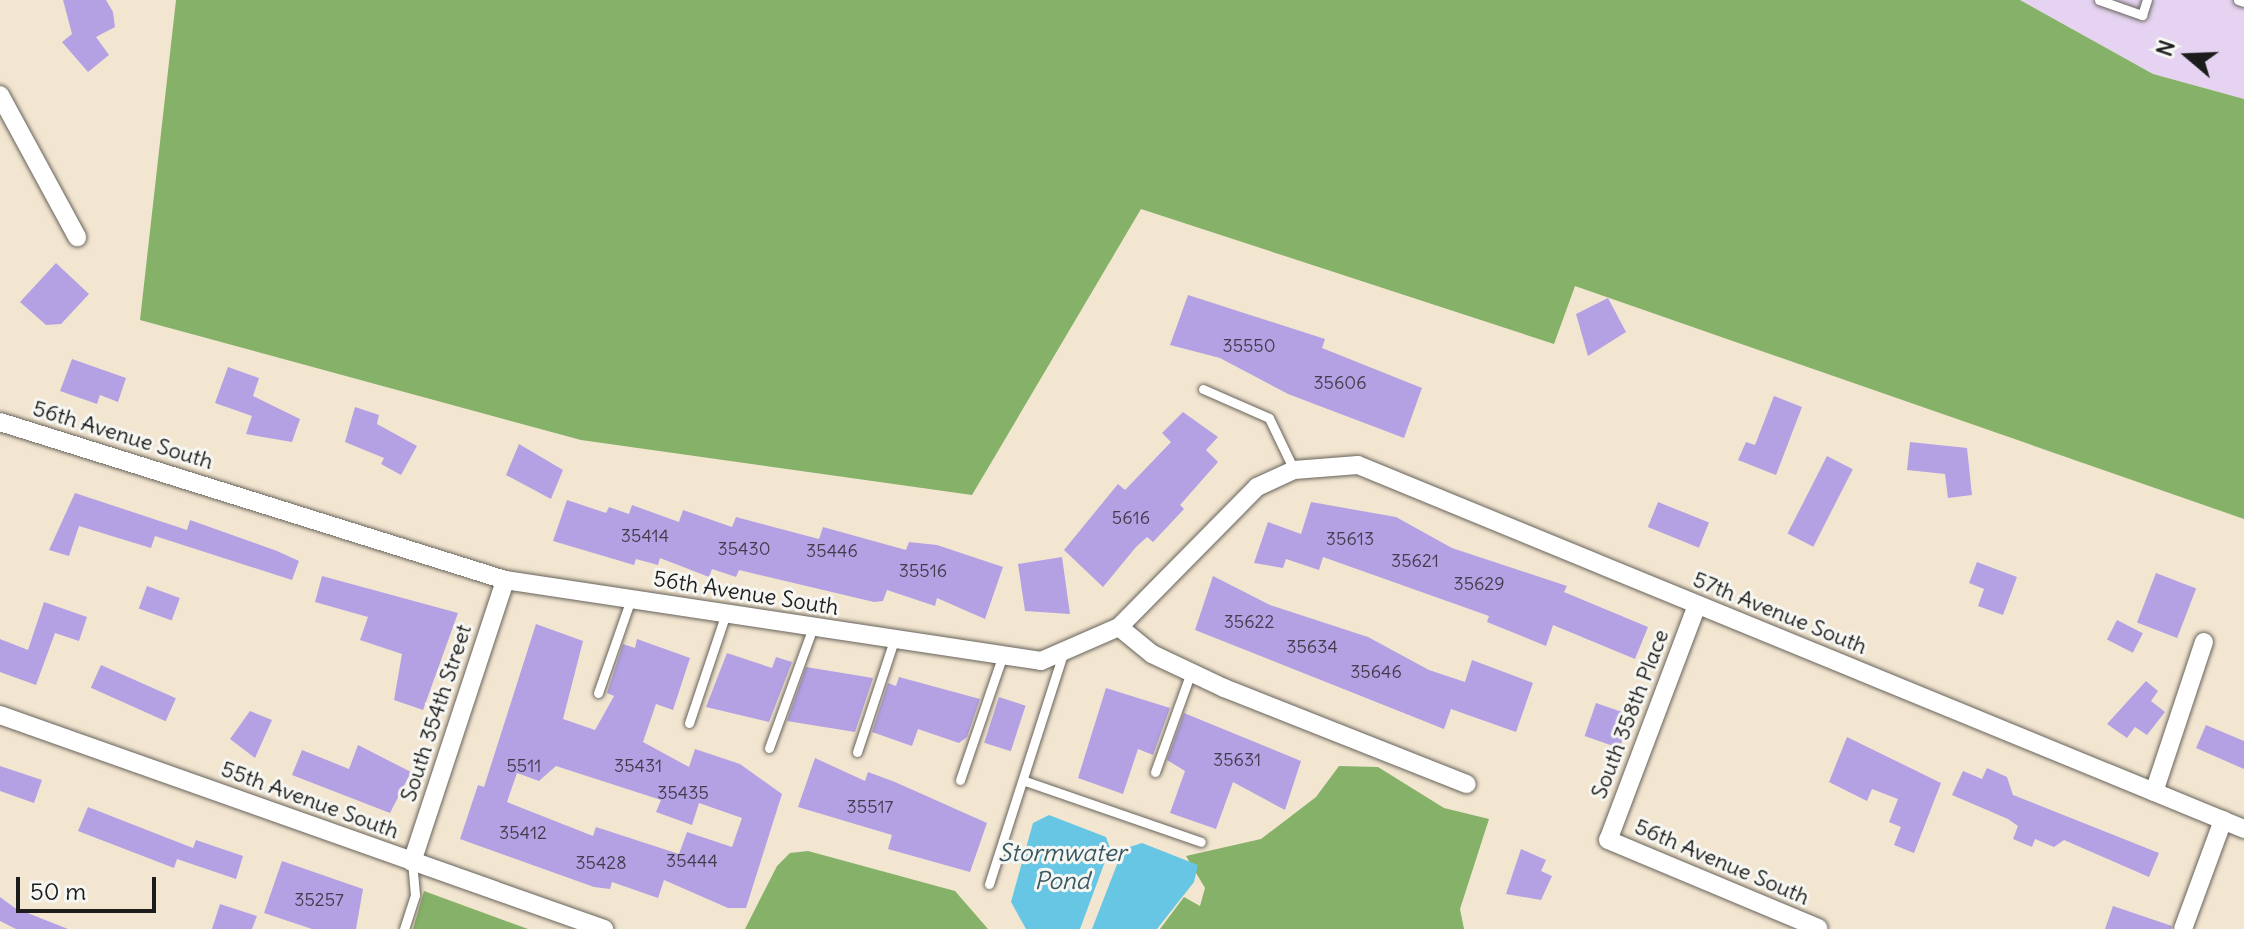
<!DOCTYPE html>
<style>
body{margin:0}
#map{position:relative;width:2244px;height:929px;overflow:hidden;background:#f3e6d1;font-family:Delius,sans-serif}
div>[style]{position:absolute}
.built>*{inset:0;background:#e5d3f1}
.forest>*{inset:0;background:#85b169}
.water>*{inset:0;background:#66c6e4}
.building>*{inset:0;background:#b3a1e3;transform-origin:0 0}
.roads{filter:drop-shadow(0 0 2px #67635b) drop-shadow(0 0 2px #67635b)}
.lane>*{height:9px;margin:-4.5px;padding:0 4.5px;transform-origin:4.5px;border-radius:4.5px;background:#fff}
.street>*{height:18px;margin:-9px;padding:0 9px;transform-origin:9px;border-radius:9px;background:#fff}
span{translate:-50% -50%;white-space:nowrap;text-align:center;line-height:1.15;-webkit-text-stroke:6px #f6f6f2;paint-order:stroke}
.number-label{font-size:18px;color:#423d4e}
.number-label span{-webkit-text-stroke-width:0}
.street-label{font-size:22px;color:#1c1c1c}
.water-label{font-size:24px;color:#365862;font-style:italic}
.north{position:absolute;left:2148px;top:16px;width:80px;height:80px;-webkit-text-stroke:6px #f6f6f2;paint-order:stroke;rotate:289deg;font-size:22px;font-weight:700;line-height:32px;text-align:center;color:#1c1c1c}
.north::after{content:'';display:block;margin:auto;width:28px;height:36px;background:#1c1c1c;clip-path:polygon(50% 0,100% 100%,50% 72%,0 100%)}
.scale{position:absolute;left:16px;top:877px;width:140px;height:36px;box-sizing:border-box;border:4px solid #1c1c1c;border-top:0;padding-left:10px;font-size:24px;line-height:28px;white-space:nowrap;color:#1c1c1c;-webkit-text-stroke:6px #f6f6f2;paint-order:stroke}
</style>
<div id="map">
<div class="built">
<i style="clip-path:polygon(2020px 0,2244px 0,2244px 99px,2153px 74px)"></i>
</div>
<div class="forest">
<i style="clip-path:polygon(176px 0,2020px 0,2153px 74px,2244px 99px,2244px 519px,1575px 286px,1554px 344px,1141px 209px,972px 495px,581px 440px,140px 320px)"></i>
<i style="clip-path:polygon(1339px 766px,1378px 767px,1444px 808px,1489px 819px,1460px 909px,1464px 929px,1160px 929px,1184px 897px,1200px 906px,1205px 888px,1186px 856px,1261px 839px,1316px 797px)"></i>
<i style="clip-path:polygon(808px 851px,955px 891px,988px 929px,745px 929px,777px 866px,790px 853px)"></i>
<i style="clip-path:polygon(424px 891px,528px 929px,413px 929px)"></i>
</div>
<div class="water">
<i style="clip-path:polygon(1049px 815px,1106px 837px,1110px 848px,1080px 929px,1026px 929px,1011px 902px,1033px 823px)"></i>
<i style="clip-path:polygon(1142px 843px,1198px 865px,1194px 882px,1157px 929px,1092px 929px,1123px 849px)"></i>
</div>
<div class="building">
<i style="clip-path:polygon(63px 0,106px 0,113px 12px,115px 27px,96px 37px,109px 55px,88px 72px,62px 42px,72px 34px)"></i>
<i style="clip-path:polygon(56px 263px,89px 294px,61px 324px,46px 325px,20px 302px)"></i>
<i style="clip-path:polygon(1188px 295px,1325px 339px,1322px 348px,1422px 388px,1404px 438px,1288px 394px,1220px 358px,1170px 345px)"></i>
<i style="clip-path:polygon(1608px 298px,1626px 332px,1588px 356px,1576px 314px)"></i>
<i style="clip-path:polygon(72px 359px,126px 378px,118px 402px,100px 395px,97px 404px,60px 391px)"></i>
<i style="clip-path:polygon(228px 367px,259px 378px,253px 396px,300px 419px,292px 442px,246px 434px,252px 416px,215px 403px)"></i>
<i style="clip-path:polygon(1774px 396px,1802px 407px,1776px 475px,1738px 460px,1746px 442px,1755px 445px)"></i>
<i style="clip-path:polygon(355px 407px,379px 415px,377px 424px,417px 446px,401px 475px,381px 464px,384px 458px,345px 442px)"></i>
<i style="clip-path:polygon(1183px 412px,1218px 437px,1206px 450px,1218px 462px,1180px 505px,1184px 509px,1153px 542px,1147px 537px,1136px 547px,1103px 587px,1064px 550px,1118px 484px,1125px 490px,1171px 442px,1162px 433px)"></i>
<i style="clip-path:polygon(1910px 442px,1967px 448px,1972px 495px,1948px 498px,1945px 474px,1907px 470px)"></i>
<i style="clip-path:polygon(519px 444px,563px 470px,551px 499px,506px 475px)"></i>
<i style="left:1827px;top:456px;width:29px;height:87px;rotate:27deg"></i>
<i style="clip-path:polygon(75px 493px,187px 530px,190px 520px,277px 551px,299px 561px,292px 580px,155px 536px,151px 548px,79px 526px,69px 556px,49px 550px)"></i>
<i style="clip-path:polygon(567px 500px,606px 513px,609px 507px,629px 514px,632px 505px,679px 522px,683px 510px,732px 527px,736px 517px,819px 539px,823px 527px,906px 550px,909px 542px,937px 545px,1003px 567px,985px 619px,937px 598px,935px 606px,887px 590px,883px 601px,874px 602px,739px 570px,736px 577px,712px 569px,709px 577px,660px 558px,658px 565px,636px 559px,634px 565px,553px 541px)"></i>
<i style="clip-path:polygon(1311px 502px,1396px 517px,1452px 548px,1567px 586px,1564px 592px,1648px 627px,1635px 659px,1553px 625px,1546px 646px,1487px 622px,1489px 616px,1323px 557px,1319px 570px,1286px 559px,1283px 568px,1254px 563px,1268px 522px,1301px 534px)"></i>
<i style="left:1658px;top:502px;width:55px;height:27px;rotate:22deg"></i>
<i style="clip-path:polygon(1062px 557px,1070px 614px,1025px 611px,1018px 564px)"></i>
<i style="clip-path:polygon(1977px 562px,2017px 577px,2003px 615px,1978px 606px,1984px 589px,1969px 583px)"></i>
<i style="left:2156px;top:573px;width:43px;height:53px;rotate:21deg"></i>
<i style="clip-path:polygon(322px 576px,458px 613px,423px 710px,394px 700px,402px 654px,360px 640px,368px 617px,315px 602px)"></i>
<i style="clip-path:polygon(1213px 576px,1270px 605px,1368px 637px,1429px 670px,1465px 682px,1472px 660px,1533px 683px,1516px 732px,1451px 709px,1444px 729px,1195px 630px)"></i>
<i style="left:147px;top:586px;width:35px;height:24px;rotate:20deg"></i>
<i style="clip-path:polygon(44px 602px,87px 617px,79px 641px,55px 633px,36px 685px,0 672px,0 639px,28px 650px)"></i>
<i style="left:2117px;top:620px;width:29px;height:22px;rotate:27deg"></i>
<i style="clip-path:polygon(evenodd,536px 624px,583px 641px,563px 719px,595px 730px,614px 696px,607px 693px,623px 644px,635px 648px,637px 639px,690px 658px,673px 710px,656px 704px,643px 742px,689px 767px,695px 749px,740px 764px,782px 794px,746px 908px,728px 908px,664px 880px,658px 898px,612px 882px,610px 889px,594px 887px,460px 839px,478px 785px,484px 787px,536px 624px,556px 766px,661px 800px,656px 812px,692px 825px,699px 803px,742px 818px,732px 847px,687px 832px,679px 854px,596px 827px,593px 836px,507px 802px,517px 773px,539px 781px,556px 766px)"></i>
<i style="clip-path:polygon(727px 653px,772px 668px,776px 657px,792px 662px,769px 722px,706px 707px)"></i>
<i style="left:101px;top:665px;width:82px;height:25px;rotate:24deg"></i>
<i style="clip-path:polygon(806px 667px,873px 678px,855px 732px,787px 721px)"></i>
<i style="clip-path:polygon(899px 677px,980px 699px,967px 737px,959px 743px,918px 729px,912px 746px,872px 732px,888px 683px,896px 686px)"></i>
<i style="clip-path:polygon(2146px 681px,2158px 691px,2151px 701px,2165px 712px,2147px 735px,2135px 727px,2127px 738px,2107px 724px)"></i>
<i style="clip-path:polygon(1106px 688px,1170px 708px,1153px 755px,1138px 749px,1123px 794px,1078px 778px)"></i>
<i style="left:999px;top:697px;width:28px;height:48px;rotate:18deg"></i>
<i style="left:1596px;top:703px;width:37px;height:35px;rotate:19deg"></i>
<i style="clip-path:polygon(250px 711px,272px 720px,255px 758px,230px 739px)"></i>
<i style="clip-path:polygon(1184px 713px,1301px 761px,1285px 810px,1233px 782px,1216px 829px,1170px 813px,1185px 771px,1167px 760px)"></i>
<i style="clip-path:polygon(2206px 725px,2244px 741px,2244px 769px,2196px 748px)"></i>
<i style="clip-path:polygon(1847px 737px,1941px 783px,1914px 853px,1894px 845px,1901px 827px,1889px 822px,1898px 799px,1872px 789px,1867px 801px,1829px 782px)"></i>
<i style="clip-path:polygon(358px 745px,411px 772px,390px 813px,292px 775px,302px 750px,349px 769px)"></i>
<i style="clip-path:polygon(815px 758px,865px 781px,868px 772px,895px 782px,987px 823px,970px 872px,888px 849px,892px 835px,798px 807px)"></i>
<i style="clip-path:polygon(0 766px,42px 780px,34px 803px,0 791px)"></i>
<i style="clip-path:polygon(1987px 768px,2007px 777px,2013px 795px,2159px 853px,2149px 877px,2064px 840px,2054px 847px,2035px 839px,2032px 847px,2013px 839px,2018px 826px,2008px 819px,1952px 795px,1963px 771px,1982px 779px)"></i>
<i style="clip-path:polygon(88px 807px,193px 848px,196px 840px,243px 856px,236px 879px,177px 859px,174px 868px,78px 831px)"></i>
<i style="clip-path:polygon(1521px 849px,1546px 860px,1541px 871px,1552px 876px,1541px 900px,1506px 894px)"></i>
<i style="clip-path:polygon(282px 861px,363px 889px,356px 929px,312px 929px,264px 913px)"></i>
<i style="clip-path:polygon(0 897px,15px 908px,68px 929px,16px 929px,0 921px)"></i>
<i style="clip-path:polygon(220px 904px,257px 916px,252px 929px,212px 929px)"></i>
<i style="clip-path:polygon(2113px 906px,2172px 926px,2171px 929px,2105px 929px)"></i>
</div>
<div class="roads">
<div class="lane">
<i style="left:2099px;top:0;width:46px;rotate:19.2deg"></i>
<i style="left:2142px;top:15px;width:16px;rotate:-72deg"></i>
<i style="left:2238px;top:0;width:6px;rotate:18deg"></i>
<i style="left:1203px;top:389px;width:72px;rotate:23.7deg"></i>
<i style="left:1269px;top:418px;width:58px;rotate:64.3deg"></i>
<i style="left:598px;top:693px;width:100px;rotate:-70.7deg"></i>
<i style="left:689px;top:723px;width:116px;rotate:-71.4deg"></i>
<i style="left:769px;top:748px;width:129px;rotate:-70deg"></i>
<i style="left:857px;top:752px;width:118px;rotate:-71.7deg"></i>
<i style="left:1155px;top:772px;width:106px;rotate:-70.2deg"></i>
<i style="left:960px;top:780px;width:130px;rotate:-71.1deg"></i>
<i style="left:1025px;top:781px;width:186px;rotate:19.1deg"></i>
<i style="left:989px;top:884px;width:242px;rotate:-72.2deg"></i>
<i style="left:404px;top:929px;width:36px;rotate:-72deg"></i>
<i style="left:415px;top:895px;width:33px;rotate:-95deg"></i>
</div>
<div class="street">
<i style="left:0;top:95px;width:162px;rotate:61.5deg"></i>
<i style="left:0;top:422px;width:529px;rotate:17.37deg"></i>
<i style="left:505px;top:580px;width:542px;rotate:8.59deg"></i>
<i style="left:1041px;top:661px;width:85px;rotate:-23.6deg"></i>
<i style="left:1119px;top:627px;width:197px;rotate:-45.4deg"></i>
<i style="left:1257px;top:487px;width:41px;rotate:-24.7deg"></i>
<i style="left:1294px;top:470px;width:64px;rotate:-4.5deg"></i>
<i style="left:1358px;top:465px;width:958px;rotate:22.33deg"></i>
<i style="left:1697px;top:605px;width:251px;rotate:110.7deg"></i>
<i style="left:1608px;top:840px;width:228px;rotate:22.7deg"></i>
<i style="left:1119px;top:627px;width:43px;rotate:39.3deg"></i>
<i style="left:1152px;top:654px;width:80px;rotate:25.3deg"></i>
<i style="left:1224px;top:688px;width:261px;rotate:21.6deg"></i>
<i style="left:0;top:715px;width:641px;rotate:19.51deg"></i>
<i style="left:2154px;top:792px;width:158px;rotate:-71.6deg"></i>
<i style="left:412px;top:862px;width:297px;rotate:-71.7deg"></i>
<i style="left:2183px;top:929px;width:116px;rotate:-69.8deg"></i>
</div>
</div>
<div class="number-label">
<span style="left:1249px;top:346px">35550</span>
<span style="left:1340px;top:383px">35606</span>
<span style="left:1131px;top:518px">5616</span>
<span style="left:645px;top:536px">35414</span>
<span style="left:1350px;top:539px">35613</span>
<span style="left:744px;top:549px">35430</span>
<span style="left:832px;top:551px">35446</span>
<span style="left:1415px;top:561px">35621</span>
<span style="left:923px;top:571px">35516</span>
<span style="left:1479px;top:584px">35629</span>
<span style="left:1249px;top:622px">35622</span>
<span style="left:1312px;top:647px">35634</span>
<span style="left:1376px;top:672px">35646</span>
<span style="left:1237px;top:760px">35631</span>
<span style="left:524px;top:766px">5511</span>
<span style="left:638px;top:766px">35431</span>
<span style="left:683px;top:793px">35435</span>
<span style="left:870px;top:807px">35517</span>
<span style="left:523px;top:833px">35412</span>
<span style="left:692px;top:861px">35444</span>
<span style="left:601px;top:863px">35428</span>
<span style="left:319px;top:900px">35257</span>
</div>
<div class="street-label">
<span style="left:123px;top:435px;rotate:17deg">56th Avenue South</span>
<span style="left:746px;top:593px;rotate:9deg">56th Avenue South</span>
<span style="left:1780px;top:613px;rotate:22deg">57th Avenue South</span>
<span style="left:436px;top:713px;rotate:-72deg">South 354th Street</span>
<span style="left:1630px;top:714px;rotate:-69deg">South 358th Place</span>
<span style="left:310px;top:800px;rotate:20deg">55th Avenue South</span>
<span style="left:1722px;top:862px;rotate:23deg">56th Avenue South</span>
</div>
<div class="water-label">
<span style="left:1062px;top:867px">Stormwater<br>Pond</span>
</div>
<div class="north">N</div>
<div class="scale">50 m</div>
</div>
